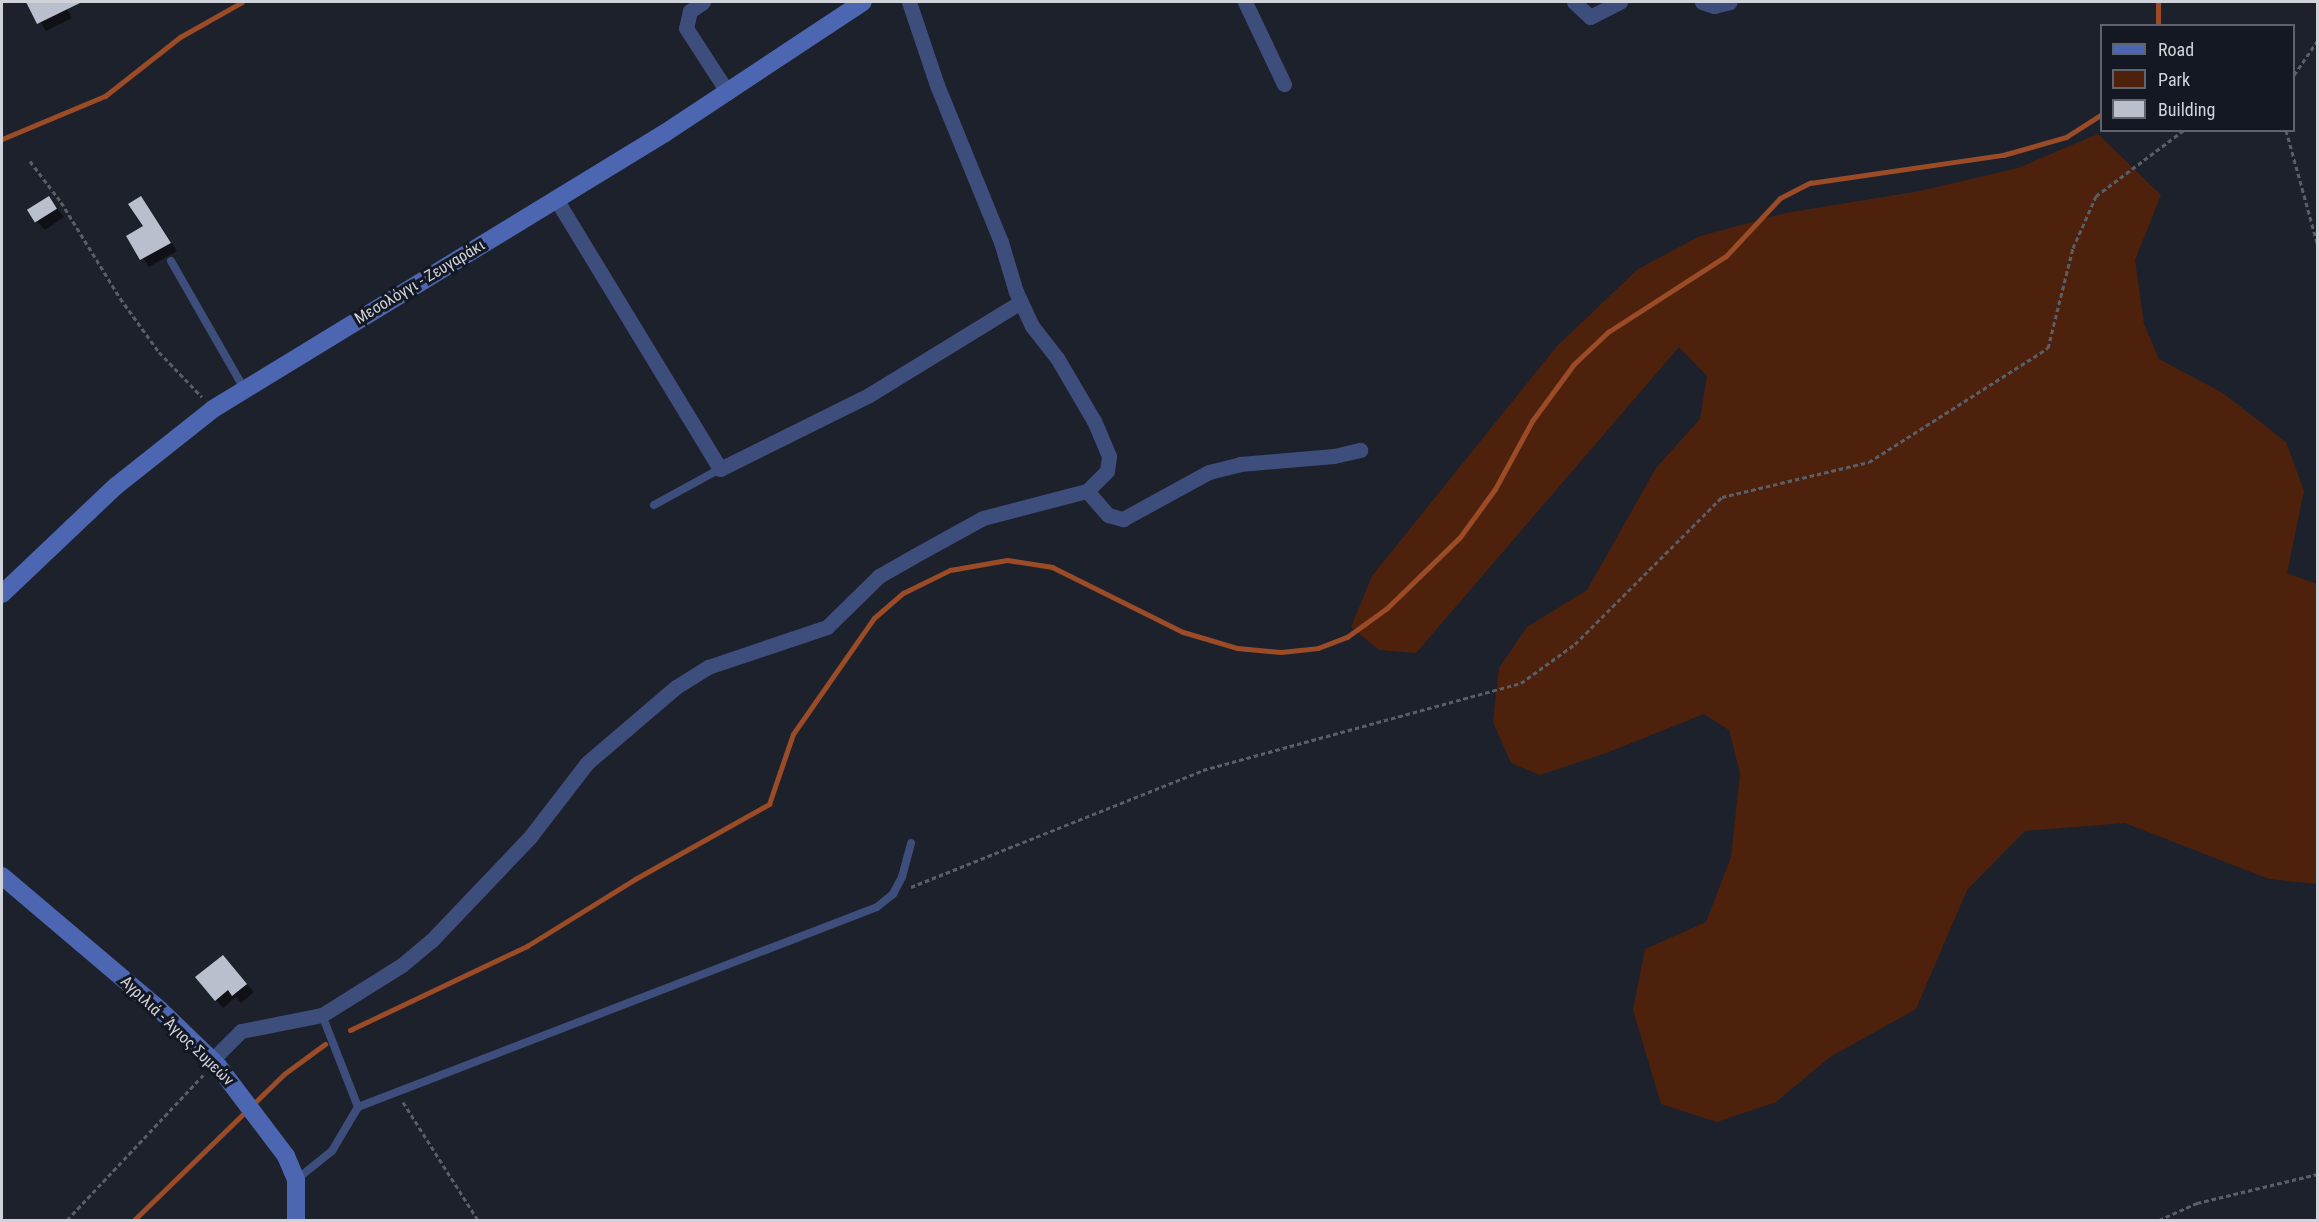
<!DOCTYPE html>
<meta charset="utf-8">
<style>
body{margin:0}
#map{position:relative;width:2319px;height:1222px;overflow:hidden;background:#1d212b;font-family:"Roboto Condensed",sans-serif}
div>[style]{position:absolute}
.green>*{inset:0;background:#4e210c}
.shadow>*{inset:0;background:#0007}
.stream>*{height:5px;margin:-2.5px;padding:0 2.5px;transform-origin:2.5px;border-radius:2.5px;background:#9b4b26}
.building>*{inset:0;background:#b9bfcc;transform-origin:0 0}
.path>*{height:3px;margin-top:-1.5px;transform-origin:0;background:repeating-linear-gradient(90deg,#5a5e67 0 4.5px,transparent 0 7.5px)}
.lane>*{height:8px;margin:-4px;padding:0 4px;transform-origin:4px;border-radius:4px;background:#3d4e7d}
.street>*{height:15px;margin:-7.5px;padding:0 7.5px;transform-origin:7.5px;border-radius:7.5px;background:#3d4e7d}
.secondary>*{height:18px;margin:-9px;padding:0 9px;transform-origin:9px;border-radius:9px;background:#4c66b1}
span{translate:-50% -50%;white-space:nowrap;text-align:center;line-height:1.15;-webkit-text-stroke:6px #141822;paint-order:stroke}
.street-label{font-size:16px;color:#d1d3da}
.frame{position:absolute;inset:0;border:3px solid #d1d3da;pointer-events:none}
.legend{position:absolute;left:2100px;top:24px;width:195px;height:108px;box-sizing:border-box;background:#141822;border:2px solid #60636c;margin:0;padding:8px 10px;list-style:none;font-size:18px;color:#d1d3da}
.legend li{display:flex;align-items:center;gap:12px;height:30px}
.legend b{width:30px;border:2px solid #60636c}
</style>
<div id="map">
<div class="green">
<i style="clip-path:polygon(2098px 134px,2161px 195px,2135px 260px,2144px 324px,2159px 359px,2223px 393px,2286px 442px,2304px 491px,2287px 573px,2317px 584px,2317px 884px,2269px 879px,2125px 823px,2025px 831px,1967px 890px,1916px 1009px,1830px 1057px,1776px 1102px,1717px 1122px,1661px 1104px,1633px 1010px,1645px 949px,1706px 922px,1731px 857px,1740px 773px,1729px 730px,1704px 714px,1609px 752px,1540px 775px,1511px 763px,1493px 722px,1499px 668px,1527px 627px,1587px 590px,1656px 468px,1700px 419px,1707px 376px,1679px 347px,1416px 653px,1379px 650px,1351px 627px,1372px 576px,1557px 346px,1638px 269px,1700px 236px,1786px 213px,1920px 191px,2018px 168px)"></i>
</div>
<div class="shadow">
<i style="clip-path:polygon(28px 2px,63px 2px,72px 18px,46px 31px)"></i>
<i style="clip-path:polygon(49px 198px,64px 217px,45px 230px,37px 222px)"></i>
<i style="clip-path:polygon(141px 198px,177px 251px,149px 267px,128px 236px,145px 227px)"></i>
<i style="clip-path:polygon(230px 964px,254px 992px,241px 1003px,236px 997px,223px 1008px,216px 1000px)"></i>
</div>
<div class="stream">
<i style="left:2158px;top:26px;width:24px;rotate:-90deg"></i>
<i style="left:2px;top:139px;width:112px;rotate:-22.7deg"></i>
<i style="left:105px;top:96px;width:95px;rotate:-38.2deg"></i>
<i style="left:180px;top:37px;width:71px;rotate:-29.4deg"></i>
<i style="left:350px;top:1030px;width:196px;rotate:-25.4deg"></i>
<i style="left:527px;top:946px;width:127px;rotate:-31.8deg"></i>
<i style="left:635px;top:879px;width:154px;rotate:-29.2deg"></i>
<i style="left:769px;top:804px;width:74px;rotate:-71.1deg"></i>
<i style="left:793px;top:734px;width:141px;rotate:-55.1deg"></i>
<i style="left:874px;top:618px;width:38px;rotate:-41deg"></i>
<i style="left:903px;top:593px;width:52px;rotate:-26.1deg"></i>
<i style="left:950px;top:570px;width:58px;rotate:-10deg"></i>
<i style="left:1007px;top:560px;width:46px;rotate:8.8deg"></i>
<i style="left:1052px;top:567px;width:146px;rotate:26.4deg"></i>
<i style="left:1183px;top:632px;width:56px;rotate:16.5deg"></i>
<i style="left:1237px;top:648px;width:44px;rotate:5.2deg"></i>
<i style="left:1281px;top:652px;width:37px;rotate:-6deg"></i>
<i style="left:1318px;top:648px;width:31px;rotate:-21deg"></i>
<i style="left:1347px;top:637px;width:49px;rotate:-35.9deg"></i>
<i style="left:1387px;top:608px;width:102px;rotate:-44.2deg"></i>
<i style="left:1460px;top:537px;width:59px;rotate:-53.9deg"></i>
<i style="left:1495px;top:489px;width:77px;rotate:-61.4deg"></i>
<i style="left:1532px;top:421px;width:71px;rotate:-53.6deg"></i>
<i style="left:1574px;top:364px;width:47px;rotate:-43.3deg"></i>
<i style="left:1608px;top:332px;width:140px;rotate:-32.8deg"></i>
<i style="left:1726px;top:256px;width:79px;rotate:-47deg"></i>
<i style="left:1780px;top:198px;width:34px;rotate:-27deg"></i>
<i style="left:1810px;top:183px;width:195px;rotate:-8.3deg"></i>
<i style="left:2003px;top:155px;width:66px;rotate:-15.9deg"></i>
<i style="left:2066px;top:137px;width:43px;rotate:-32.6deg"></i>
<i style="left:134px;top:1220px;width:209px;rotate:-44.2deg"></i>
<i style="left:284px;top:1074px;width:51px;rotate:-36.2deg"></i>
</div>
<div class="building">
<i style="clip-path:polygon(26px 2px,82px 2px,37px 24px)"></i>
<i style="left:49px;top:196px;width:15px;height:26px;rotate:58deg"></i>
<i style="clip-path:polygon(141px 196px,171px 243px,140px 260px,126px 236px,143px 226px,128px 204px)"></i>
<i style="clip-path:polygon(223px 955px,247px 984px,232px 996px,228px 990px,215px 1001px,195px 977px)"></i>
</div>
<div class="path">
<i style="left:2294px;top:75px;width:42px;rotate:-55.6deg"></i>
<i style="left:2286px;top:130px;width:120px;rotate:74.6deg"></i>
<i style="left:30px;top:161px;width:51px;rotate:52.9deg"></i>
<i style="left:61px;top:202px;width:113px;rotate:58.4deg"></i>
<i style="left:120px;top:298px;width:67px;rotate:54.2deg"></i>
<i style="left:159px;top:352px;width:62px;rotate:46.3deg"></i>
<i style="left:911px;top:887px;width:315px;rotate:-21.8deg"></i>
<i style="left:1203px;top:770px;width:330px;rotate:-15.3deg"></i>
<i style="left:1521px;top:683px;width:67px;rotate:-35.8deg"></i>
<i style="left:1575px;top:644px;width:208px;rotate:-45deg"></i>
<i style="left:1722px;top:497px;width:151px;rotate:-13.4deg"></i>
<i style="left:1869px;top:462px;width:212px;rotate:-32.5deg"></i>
<i style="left:2048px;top:348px;width:103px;rotate:-76deg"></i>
<i style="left:2073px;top:248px;width:57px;rotate:-66.1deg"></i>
<i style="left:2096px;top:196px;width:110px;rotate:-36.9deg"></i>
<i style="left:403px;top:1102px;width:140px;rotate:57.6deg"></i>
<i style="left:67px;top:1220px;width:199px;rotate:-46.8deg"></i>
<i style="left:2159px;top:1220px;width:42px;rotate:-24.1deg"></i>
<i style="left:2197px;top:1203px;width:124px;rotate:-13.5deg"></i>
</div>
<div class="lane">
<i style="left:171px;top:261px;width:149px;rotate:60.2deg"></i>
<i style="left:654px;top:505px;width:75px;rotate:-28.6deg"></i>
<i style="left:322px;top:1015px;width:99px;rotate:68.6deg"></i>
<i style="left:297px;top:1179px;width:45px;rotate:-38.7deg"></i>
<i style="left:332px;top:1151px;width:51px;rotate:-59.4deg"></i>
<i style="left:358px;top:1107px;width:556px;rotate:-21.07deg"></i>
<i style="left:877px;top:907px;width:21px;rotate:-39deg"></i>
<i style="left:893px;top:894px;width:19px;rotate:-62deg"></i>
<i style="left:902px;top:877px;width:35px;rotate:-75deg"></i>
</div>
<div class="street">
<i style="left:703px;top:2px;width:16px;rotate:145deg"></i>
<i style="left:690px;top:11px;width:17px;rotate:103deg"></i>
<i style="left:686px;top:28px;width:77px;rotate:57.1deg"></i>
<i style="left:1245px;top:2px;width:91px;rotate:64.6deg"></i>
<i style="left:1574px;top:2px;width:22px;rotate:43deg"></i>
<i style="left:1590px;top:17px;width:34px;rotate:-27deg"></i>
<i style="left:1702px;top:2px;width:13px;rotate:18deg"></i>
<i style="left:1714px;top:6px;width:16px;rotate:-14deg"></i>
<i style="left:556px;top:199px;width:316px;rotate:58.7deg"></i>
<i style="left:720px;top:469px;width:166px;rotate:-26.4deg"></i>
<i style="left:869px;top:395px;width:178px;rotate:-31.5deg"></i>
<i style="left:1087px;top:491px;width:32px;rotate:49deg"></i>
<i style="left:1108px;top:515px;width:16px;rotate:15deg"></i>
<i style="left:1123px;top:519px;width:98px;rotate:-28.7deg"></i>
<i style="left:1209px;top:472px;width:32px;rotate:-14deg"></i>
<i style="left:1240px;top:464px;width:94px;rotate:-4.9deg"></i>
<i style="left:1334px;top:456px;width:27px;rotate:-13deg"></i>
<i style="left:212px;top:1060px;width:41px;rotate:-45deg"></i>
<i style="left:241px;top:1031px;width:83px;rotate:-11.2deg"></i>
<i style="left:322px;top:1015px;width:94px;rotate:-32deg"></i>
<i style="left:402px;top:965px;width:38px;rotate:-40deg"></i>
<i style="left:431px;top:941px;width:144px;rotate:-46.4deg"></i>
<i style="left:530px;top:837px;width:93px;rotate:-52.4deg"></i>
<i style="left:587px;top:763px;width:117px;rotate:-40.5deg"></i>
<i style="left:676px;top:687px;width:38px;rotate:-32deg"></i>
<i style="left:708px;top:667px;width:126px;rotate:-18.6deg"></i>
<i style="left:827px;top:627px;width:73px;rotate:-44.4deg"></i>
<i style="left:879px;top:576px;width:40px;rotate:-29.7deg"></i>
<i style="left:914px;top:556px;width:79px;rotate:-28.8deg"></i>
<i style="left:983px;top:518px;width:107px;rotate:-14.6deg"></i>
<i style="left:1087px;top:491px;width:28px;rotate:-45deg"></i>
<i style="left:1107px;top:471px;width:15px;rotate:-82deg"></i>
<i style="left:1109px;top:456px;width:38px;rotate:-113deg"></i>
<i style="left:1094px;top:421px;width:73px;rotate:-120.4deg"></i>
<i style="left:1057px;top:358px;width:41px;rotate:-128deg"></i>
<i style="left:1032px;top:326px;width:38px;rotate:-115deg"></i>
<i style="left:1016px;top:292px;width:52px;rotate:-106.7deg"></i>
<i style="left:1001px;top:242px;width:170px;rotate:-112.2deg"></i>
<i style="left:937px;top:85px;width:88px;rotate:-108.6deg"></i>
</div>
<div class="secondary">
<i style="left:2px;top:594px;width:157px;rotate:-43.5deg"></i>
<i style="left:116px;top:486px;width:124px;rotate:-38.4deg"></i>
<i style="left:213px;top:409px;width:530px;rotate:-31.41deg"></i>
<i style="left:665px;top:133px;width:237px;rotate:-33.5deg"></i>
<i style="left:2px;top:876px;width:206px;rotate:40.3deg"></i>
<i style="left:159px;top:1009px;width:82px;rotate:44deg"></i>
<i style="left:218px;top:1066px;width:113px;rotate:52.9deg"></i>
<i style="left:286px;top:1156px;width:26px;rotate:67deg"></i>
<i style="left:296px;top:1180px;width:40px;rotate:90deg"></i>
</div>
<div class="street-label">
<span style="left:420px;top:282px;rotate:-31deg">Μεσολόγγι - Ζευγαράκι</span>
<span style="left:177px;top:1031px;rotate:44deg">Αγριλιά - Άγιος Συμεών</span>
</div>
<div class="frame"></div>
<ul class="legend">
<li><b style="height:8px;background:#4c66b1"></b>Road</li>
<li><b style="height:16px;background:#4e210c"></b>Park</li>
<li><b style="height:16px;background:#b9bfcc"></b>Building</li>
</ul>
</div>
